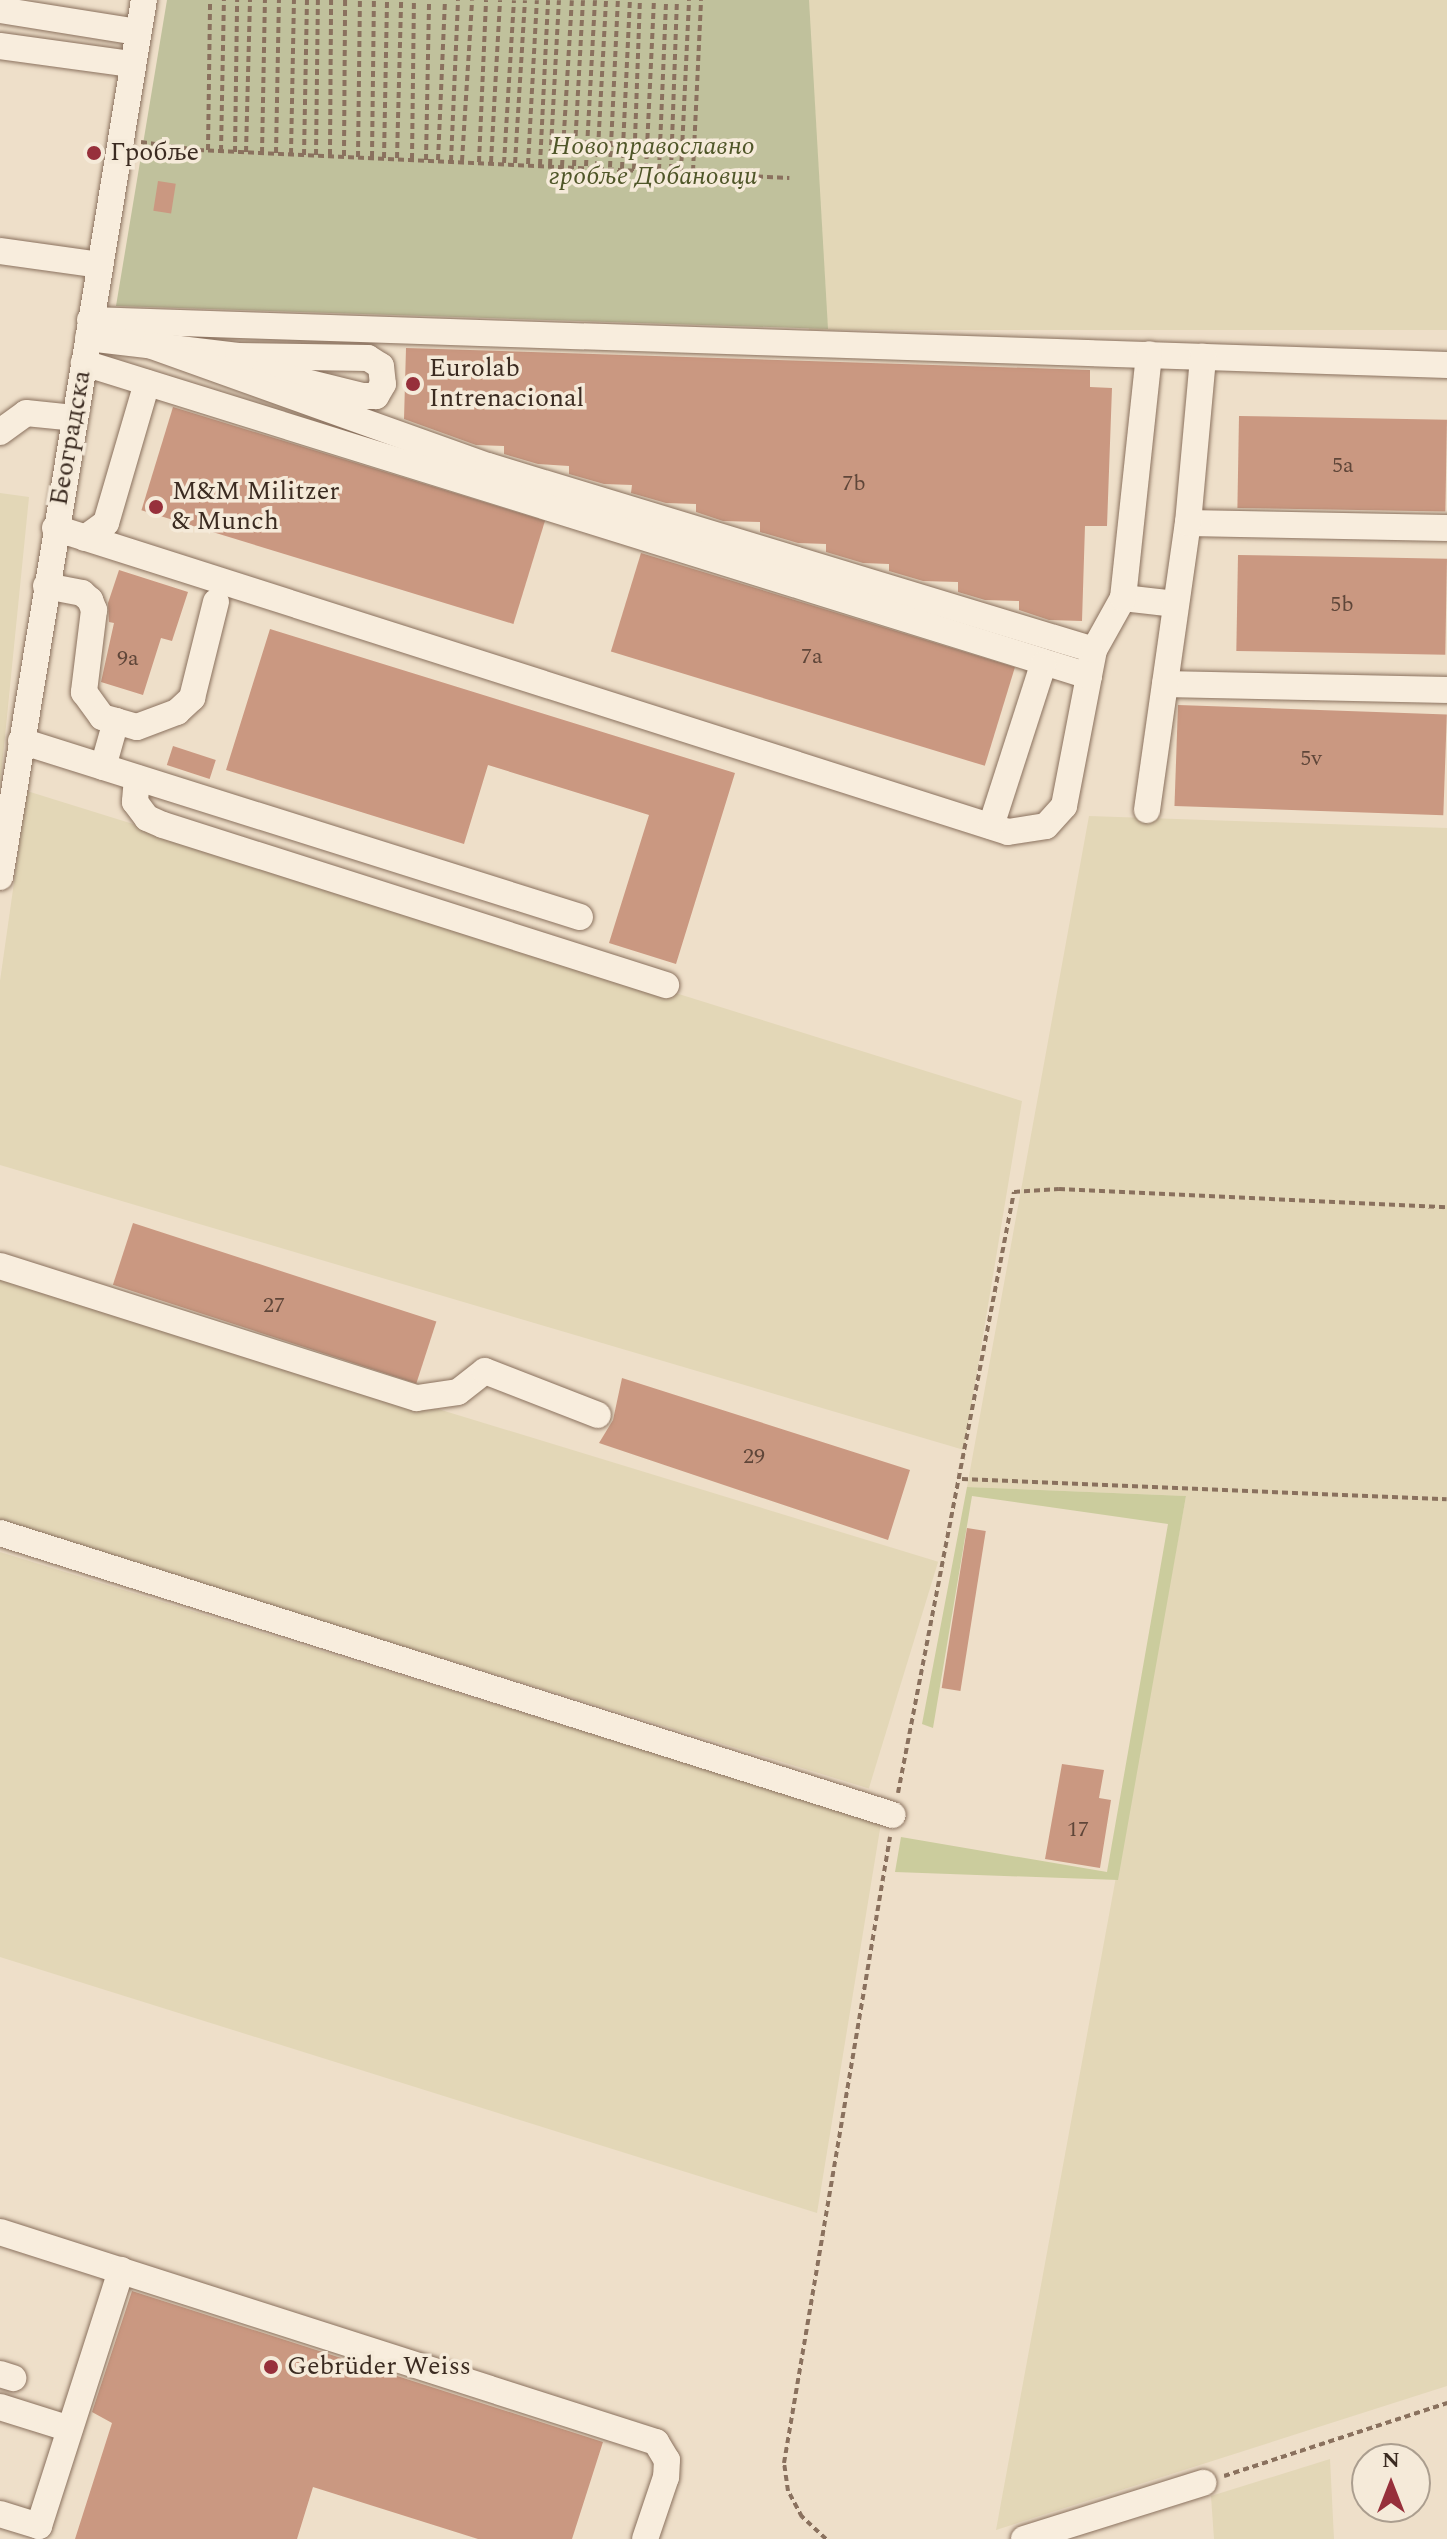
<!DOCTYPE html>
<meta charset="utf-8">
<style>
body{margin:0}
#map{position:relative;width:1447px;height:2539px;overflow:hidden;background:#eedfc9;font-family:Spectral,serif}
div>[style]{position:absolute}
.farmland>*{inset:0;background:#e3d7b7;transform-origin:0 0}
.green>*{inset:0;background:#cbcc9d}
.cemetery>*{inset:0;background:#c0c19c}
.building>*{inset:0;background:#ca9881;transform-origin:0 0}
.path>*{height:4px;margin-top:-2px;transform-origin:0;background:repeating-linear-gradient(90deg,#8a715e 0 6px,transparent 0 10px)}
.roads{filter:drop-shadow(0 0 2px #8a715e) drop-shadow(0 0 2px #8a715e)}
.minor>*{height:26px;margin:-13px;padding:0 13px;transform-origin:13px;border-radius:13px;background:#f8eddd}
.dots>*{width:22px;height:22px;translate:-50% -50%;box-sizing:border-box;border:4px solid #f5ead9;border-radius:50%}
span{translate:-50% -50%;white-space:nowrap;text-align:center;line-height:1.15;-webkit-text-stroke:7px #f5ead9;paint-order:stroke}
.number-label{font-size:22px;color:#5f4639}
.number-label span{-webkit-text-stroke-width:0}
.park-label{font-size:26px;color:#4f5628;font-style:italic}
.poi-label{font-size:26px;color:#3b2b21}
.left{translate:0 -50%;text-align:left}
.street-label{font-size:26px;color:#3b2b21}
.north{position:absolute;left:1351px;top:2443px;width:80px;height:80px;box-sizing:border-box;background:#f5ead9;border:2px solid #ab9e8f;border-radius:50%;rotate:0deg;font-size:22px;font-weight:700;line-height:32px;text-align:center;color:#3b2b21}
.north::after{content:'';display:block;margin:auto;width:28px;height:36px;background:#97303b;clip-path:polygon(50% 0,100% 100%,50% 72%,0 100%)}
</style>
<div id="map">
<div class="farmland">
<i style="left:809px;top:0;width:638px;height:330px"></i>
<i style="clip-path:polygon(0 493px,29px 497px,0 786px)"></i>
<i style="clip-path:polygon(27px 791px,1022px 1101px,964px 1450px,0 1165px,0 981px)"></i>
<i style="clip-path:polygon(1089px 816px,1447px 828px,1447px 2386px,996px 2530px,1186px 1496px,967px 1487px)"></i>
<i style="left:0;top:1275px;width:981px;height:237px;rotate:17deg"></i>
<i style="clip-path:polygon(0 1552px,881px 1823px,817px 2213px,0 1957px)"></i>
<i style="clip-path:polygon(1330px 2459px,1334px 2539px,1214px 2539px,1211px 2496px)"></i>
</div>
<div class="green">
<i style="clip-path:polygon(967px 1487px,1186px 1496px,1118px 1880px,895px 1872px,901px 1837px,1107px 1872px,1168px 1524px,972px 1496px,933px 1728px,922px 1724px)"></i>
</div>
<div class="cemetery">
<i style="clip-path:polygon(167px 0,809px 0,828px 329px,116px 306px)"></i>
</div>
<div class="building">
<i style="left:158px;top:181px;width:18px;height:30px;rotate:9deg"></i>
<i style="clip-path:polygon(406px 348px,1090px 370px,1090px 387px,1112px 388px,1107px 526px,1085px 526px,1082px 621px,1049px 620px,1019px 610px,1019px 601px,985px 600px,958px 592px,958px 582px,923px 581px,889px 571px,889px 564px,863px 563px,826px 552px,826px 544px,798px 543px,760px 532px,760px 522px,723px 521px,696px 512px,696px 504px,666px 503px,631px 493px,632px 485px,604px 484px,569px 474px,569px 466px,538px 464px,504px 454px,504px 446px,476px 445px,404px 419px)"></i>
<i style="left:173px;top:407px;width:389px;height:108px;rotate:17deg"></i>
<i style="left:1239px;top:416px;width:208px;height:92px;rotate:1deg"></i>
<i style="left:641px;top:553px;width:391px;height:103px;rotate:17deg"></i>
<i style="left:1238px;top:555px;width:209px;height:96px;rotate:1deg"></i>
<i style="clip-path:polygon(119px 570px,188px 592px,172px 641px,161px 638px,143px 695px,101px 682px,114px 623px,109px 622px,108px 603px)"></i>
<i style="clip-path:polygon(270px 629px,735px 773px,676px 964px,609px 943px,649px 815px,488px 765px,464px 844px,226px 770px)"></i>
<i style="left:1178px;top:705px;width:269px;height:101px;rotate:2deg"></i>
<i style="left:173px;top:746px;width:45px;height:20px;rotate:18deg"></i>
<i style="left:133px;top:1223px;width:319px;height:65px;rotate:18deg"></i>
<i style="clip-path:polygon(622px 1378px,910px 1470px,888px 1540px,599px 1443px,613px 1420px)"></i>
<i style="left:967px;top:1528px;width:19px;height:162px;rotate:9deg"></i>
<i style="clip-path:polygon(1062px 1764px,1104px 1770px,1099px 1798px,1111px 1800px,1100px 1868px,1045px 1859px)"></i>
<i style="clip-path:polygon(132px 2291px,603px 2442px,572px 2539px,478px 2539px,313px 2487px,297px 2539px,75px 2539px,112px 2423px,92px 2412px)"></i>
</div>
<div class="path">
<i style="left:141px;top:142px;width:58px;rotate:8deg"></i>
<i style="left:198px;top:150px;width:592px;rotate:2.71deg"></i>
<i style="left:208px;top:150px;width:150px;rotate:-89.2deg"></i>
<i style="left:221px;top:151px;width:151px;rotate:-88.9deg"></i>
<i style="left:235px;top:152px;width:152px;rotate:-89.2deg"></i>
<i style="left:246px;top:152px;width:152px;rotate:-88.5deg"></i>
<i style="left:262px;top:153px;width:153px;rotate:-88.9deg"></i>
<i style="left:276px;top:153px;width:153px;rotate:-88.9deg"></i>
<i style="left:291px;top:154px;width:154px;rotate:-88.9deg"></i>
<i style="left:304px;top:155px;width:155px;rotate:-88.9deg"></i>
<i style="left:316px;top:155px;width:155px;rotate:-89.3deg"></i>
<i style="left:330px;top:155px;width:155px;rotate:-89.6deg"></i>
<i style="left:344px;top:156px;width:156px;rotate:-89.6deg"></i>
<i style="left:358px;top:157px;width:157px;rotate:-89.3deg"></i>
<i style="left:372px;top:157px;width:157px;rotate:-89.3deg"></i>
<i style="left:384px;top:158px;width:158px;rotate:-88.9deg"></i>
<i style="left:397px;top:158px;width:158px;rotate:-88.5deg"></i>
<i style="left:412px;top:159px;width:159px;rotate:-89.3deg"></i>
<i style="left:426px;top:160px;width:160px;rotate:-88.9deg"></i>
<i style="left:438px;top:160px;width:160px;rotate:-87.5deg"></i>
<i style="left:451px;top:161px;width:161px;rotate:-87.5deg"></i>
<i style="left:462px;top:161px;width:161px;rotate:-86.4deg"></i>
<i style="left:479px;top:162px;width:162px;rotate:-87.5deg"></i>
<i style="left:491px;top:162px;width:162px;rotate:-86.8deg"></i>
<i style="left:504px;top:163px;width:163px;rotate:-86.5deg"></i>
<i style="left:515px;top:163px;width:163px;rotate:-86.5deg"></i>
<i style="left:528px;top:164px;width:164px;rotate:-86.9deg"></i>
<i style="left:540px;top:165px;width:165px;rotate:-87.2deg"></i>
<i style="left:550px;top:165px;width:165px;rotate:-86.9deg"></i>
<i style="left:562px;top:166px;width:166px;rotate:-86.6deg"></i>
<i style="left:574px;top:166px;width:166px;rotate:-86.9deg"></i>
<i style="left:586px;top:166px;width:166px;rotate:-86.9deg"></i>
<i style="left:597px;top:167px;width:167px;rotate:-86.9deg"></i>
<i style="left:610px;top:167px;width:167px;rotate:-87.3deg"></i>
<i style="left:622px;top:168px;width:168px;rotate:-87.3deg"></i>
<i style="left:634px;top:169px;width:169px;rotate:-88deg"></i>
<i style="left:646px;top:169px;width:169px;rotate:-87.3deg"></i>
<i style="left:659px;top:170px;width:170px;rotate:-87.6deg"></i>
<i style="left:671px;top:170px;width:170px;rotate:-88deg"></i>
<i style="left:681px;top:171px;width:171px;rotate:-87.3deg"></i>
<i style="left:693px;top:171px;width:171px;rotate:-87.3deg"></i>
<i style="left:962px;top:1479px;width:485px;rotate:2.4deg"></i>
<i style="left:898px;top:1793px;width:612px;rotate:-79.08deg"></i>
<i style="left:1014px;top:1192px;width:45px;rotate:-3.8deg"></i>
<i style="left:1059px;top:1189px;width:388px;rotate:2.7deg"></i>
<i style="left:1224px;top:2476px;width:235px;rotate:-18.1deg"></i>
<i style="left:826px;top:2539px;width:33px;rotate:-137deg"></i>
<i style="left:802px;top:2517px;width:30px;rotate:-118deg"></i>
<i style="left:788px;top:2491px;width:28px;rotate:-98deg"></i>
<i style="left:784px;top:2463px;width:635px;rotate:-80.39deg"></i>
</div>
<div class="roads">
<div class="minor">
<i style="left:0;top:10px;width:140px;rotate:9.1deg"></i>
<i style="left:0;top:46px;width:133px;rotate:7.8deg"></i>
<i style="left:0;top:251px;width:100px;rotate:8deg"></i>
<i style="left:90px;top:320px;width:1358px;rotate:1.9deg"></i>
<i style="left:88px;top:338px;width:151px;rotate:6.8deg"></i>
<i style="left:238px;top:356px;width:130px;rotate:0.9deg"></i>
<i style="left:368px;top:358px;width:15px;rotate:32deg"></i>
<i style="left:381px;top:366px;width:18px;rotate:84deg"></i>
<i style="left:383px;top:384px;width:14px;rotate:120deg"></i>
<i style="left:376px;top:396px;width:13px;rotate:180deg"></i>
<i style="left:363px;top:396px;width:101px;rotate:-166.2deg"></i>
<i style="left:152px;top:346px;width:357px;rotate:19.7deg"></i>
<i style="left:488px;top:466px;width:633px;rotate:16.89deg"></i>
<i style="left:1094px;top:650px;width:26px;rotate:101deg"></i>
<i style="left:0;top:432px;width:32px;rotate:-36deg"></i>
<i style="left:26px;top:413px;width:48px;rotate:5.9deg"></i>
<i style="left:1188px;top:523px;width:259px;rotate:1.1deg"></i>
<i style="left:55px;top:528px;width:1000px;rotate:17.69deg"></i>
<i style="left:1008px;top:832px;width:38px;rotate:-9deg"></i>
<i style="left:1046px;top:826px;width:27px;rotate:-48deg"></i>
<i style="left:1064px;top:806px;width:132px;rotate:-79.1deg"></i>
<i style="left:1089px;top:676px;width:1053px;rotate:-162.7deg"></i>
<i style="left:85px;top:538px;width:26px;rotate:-36deg"></i>
<i style="left:106px;top:523px;width:146px;rotate:-73.7deg"></i>
<i style="left:46px;top:586px;width:37px;rotate:11deg"></i>
<i style="left:82px;top:593px;width:11px;rotate:41deg"></i>
<i style="left:90px;top:600px;width:11px;rotate:68deg"></i>
<i style="left:94px;top:610px;width:83px;rotate:97deg"></i>
<i style="left:84px;top:692px;width:31px;rotate:54deg"></i>
<i style="left:102px;top:717px;width:36px;rotate:16deg"></i>
<i style="left:137px;top:727px;width:43px;rotate:-20.6deg"></i>
<i style="left:177px;top:712px;width:21px;rotate:-43deg"></i>
<i style="left:192px;top:698px;width:99px;rotate:-76deg"></i>
<i style="left:1123px;top:598px;width:53px;rotate:6.5deg"></i>
<i style="left:1094px;top:650px;width:60px;rotate:-60.9deg"></i>
<i style="left:1123px;top:598px;width:245px;rotate:-83.9deg"></i>
<i style="left:1165px;top:684px;width:282px;rotate:1.2deg"></i>
<i style="left:21px;top:741px;width:586px;rotate:17.48deg"></i>
<i style="left:103px;top:767px;width:48px;rotate:-74.2deg"></i>
<i style="left:137px;top:778px;width:24px;rotate:95deg"></i>
<i style="left:135px;top:802px;width:20px;rotate:53deg"></i>
<i style="left:147px;top:818px;width:17px;rotate:24deg"></i>
<i style="left:163px;top:825px;width:528px;rotate:17.65deg"></i>
<i style="left:1147px;top:810px;width:290px;rotate:-81.9deg"></i>
<i style="left:1188px;top:523px;width:167px;rotate:-84.8deg"></i>
<i style="left:991px;top:826px;width:169px;rotate:-72.1deg"></i>
<i style="left:0;top:877px;width:889px;rotate:-80.68deg"></i>
<i style="left:0;top:1266px;width:437px;rotate:17.6deg"></i>
<i style="left:417px;top:1398px;width:41px;rotate:-8.3deg"></i>
<i style="left:458px;top:1392px;width:34px;rotate:-38deg"></i>
<i style="left:485px;top:1371px;width:121px;rotate:21.3deg"></i>
<i style="left:0;top:1533px;width:936px;rotate:17.53deg"></i>
<i style="left:0;top:2232px;width:689px;rotate:17.75deg"></i>
<i style="left:656px;top:2442px;width:21px;rotate:59deg"></i>
<i style="left:667px;top:2460px;width:17px;rotate:93deg"></i>
<i style="left:666px;top:2477px;width:65px;rotate:108.7deg"></i>
<i style="left:0;top:2374px;width:14px;rotate:17deg"></i>
<i style="left:0;top:2407px;width:73px;rotate:17.4deg"></i>
<i style="left:0;top:2514px;width:41px;rotate:17.1deg"></i>
<i style="left:39px;top:2526px;width:269px;rotate:-72.2deg"></i>
<i style="left:1024px;top:2539px;width:188px;rotate:-17.4deg"></i>
</div>
</div>
<div class="dots">
<i style="left:94px;top:153px;background:#97303b"></i>
<i style="left:413px;top:384px;background:#97303b"></i>
<i style="left:156px;top:507px;background:#97303b"></i>
<i style="left:271px;top:2367px;background:#97303b"></i>
</div>
<div class="number-label">
<span style="left:1343px;top:466px">5a</span>
<span style="left:854px;top:484px">7b</span>
<span style="left:1342px;top:605px">5b</span>
<span style="left:812px;top:657px">7a</span>
<span style="left:128px;top:659px">9a</span>
<span style="left:1311px;top:759px">5v</span>
<span style="left:274px;top:1306px">27</span>
<span style="left:754px;top:1457px">29</span>
<span style="left:1078px;top:1830px">17</span>
</div>
<div class="park-label">
<span style="left:653px;top:162px">Ново православно<br>гробље Добановци</span>
</div>
<div class="poi-label">
<span class="left" style="left:110px;top:153px">Гробље</span>
<span class="left" style="left:429px;top:384px">Eurolab<br>Intrenacional</span>
<span class="left" style="left:172px;top:507px">M&amp;M Militzer<br>&amp; Munch</span>
<span class="left" style="left:287px;top:2367px">Gebrüder Weiss</span>
</div>
<div class="street-label">
<span style="left:71px;top:438px;rotate:-80deg">Београдска</span>
</div>
<div class="north">N</div>
</div>
